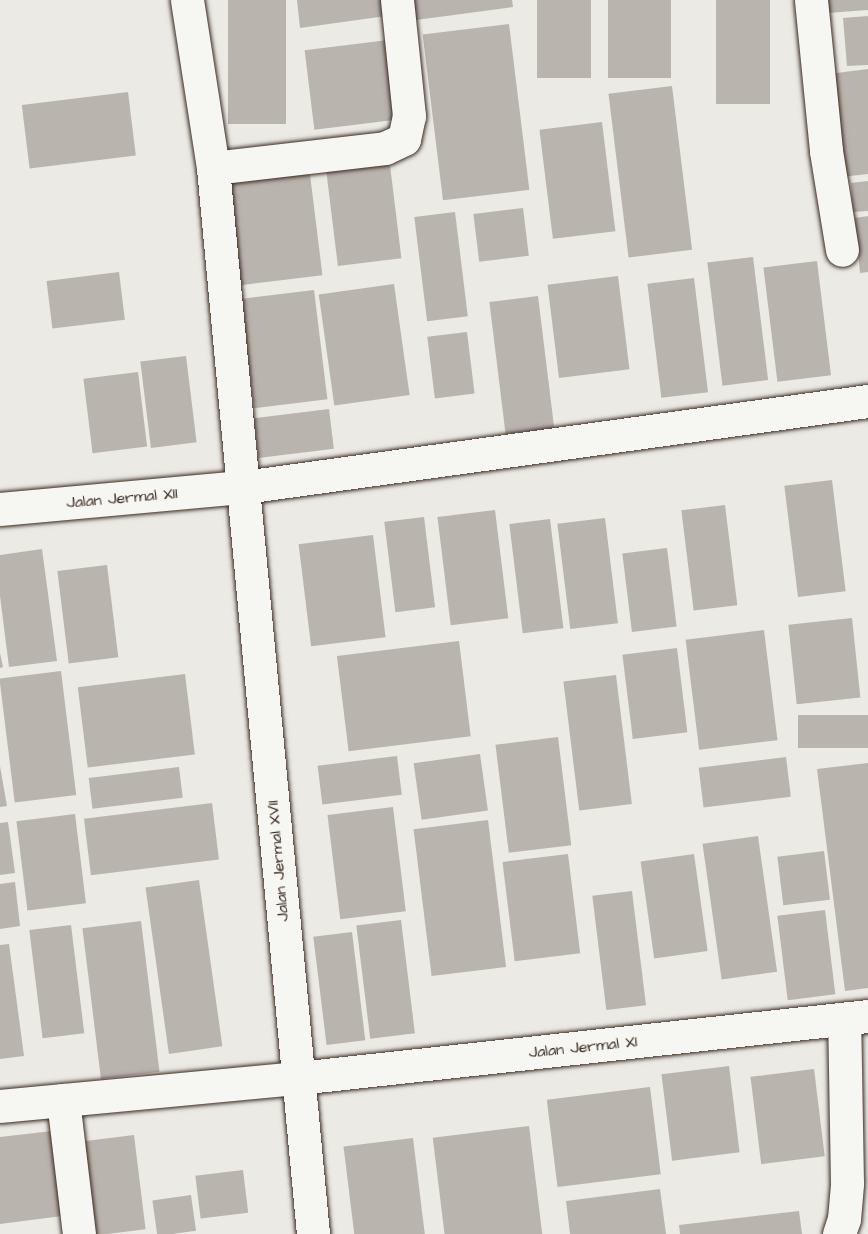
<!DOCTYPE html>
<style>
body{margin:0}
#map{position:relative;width:868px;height:1234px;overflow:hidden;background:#ebeae5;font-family:"Architects Daughter",sans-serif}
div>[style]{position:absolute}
.building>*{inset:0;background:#bab4ae;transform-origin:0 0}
.roads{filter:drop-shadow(0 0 2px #3b2a1e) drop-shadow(0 0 2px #3b2a1e)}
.minor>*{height:33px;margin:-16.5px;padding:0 16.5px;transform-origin:16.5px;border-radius:16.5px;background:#f6f6f2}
span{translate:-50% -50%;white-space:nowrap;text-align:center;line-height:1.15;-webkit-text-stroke:5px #f6f6f2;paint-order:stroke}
.street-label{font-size:16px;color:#3b2a1e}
</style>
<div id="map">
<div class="building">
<i style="left:228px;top:0;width:58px;height:124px"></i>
<i style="clip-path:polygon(297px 0,384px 0,386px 16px,300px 28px)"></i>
<i style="clip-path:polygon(414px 0,512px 0,513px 7px,416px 20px)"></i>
<i style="left:537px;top:0;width:54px;height:78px"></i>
<i style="left:608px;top:0;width:63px;height:78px"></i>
<i style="left:716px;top:0;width:54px;height:104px"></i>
<i style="clip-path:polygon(812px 0,868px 0,868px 10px,813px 14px)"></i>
<i style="clip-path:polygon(868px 16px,868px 65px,847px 66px,843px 18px)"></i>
<i style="left:509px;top:24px;width:167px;height:87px;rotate:83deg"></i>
<i style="left:388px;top:40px;width:80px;height:84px;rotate:83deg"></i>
<i style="clip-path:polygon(868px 69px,868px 174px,832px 178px,821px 75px)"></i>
<i style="left:672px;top:86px;width:165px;height:64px;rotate:83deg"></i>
<i style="left:128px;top:92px;width:64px;height:107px;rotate:83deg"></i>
<i style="left:602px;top:122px;width:110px;height:63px;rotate:83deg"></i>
<i style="left:389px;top:157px;width:102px;height:64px;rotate:83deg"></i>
<i style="left:309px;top:166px;width:110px;height:84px;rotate:83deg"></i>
<i style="clip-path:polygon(868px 181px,868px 211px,853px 212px,851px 183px)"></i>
<i style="left:523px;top:208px;width:48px;height:50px;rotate:83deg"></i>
<i style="left:455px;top:212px;width:105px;height:41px;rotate:83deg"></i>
<i style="clip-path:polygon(868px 216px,868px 272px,860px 273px,855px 218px)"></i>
<i style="left:753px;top:257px;width:124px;height:46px;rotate:83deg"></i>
<i style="left:817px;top:261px;width:115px;height:54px;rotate:83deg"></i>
<i style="left:119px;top:272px;width:48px;height:73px;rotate:83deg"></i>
<i style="left:618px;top:276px;width:94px;height:71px;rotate:83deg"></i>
<i style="left:694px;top:278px;width:115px;height:47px;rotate:83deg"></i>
<i style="left:394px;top:284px;width:112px;height:76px;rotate:82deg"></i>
<i style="left:314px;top:290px;width:110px;height:74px;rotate:83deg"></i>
<i style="left:538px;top:296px;width:133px;height:49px;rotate:83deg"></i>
<i style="left:467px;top:332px;width:62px;height:40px;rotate:83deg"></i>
<i style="left:186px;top:356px;width:87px;height:46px;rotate:83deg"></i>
<i style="left:138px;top:372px;width:75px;height:55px;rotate:83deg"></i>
<i style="left:329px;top:409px;width:40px;height:76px;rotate:83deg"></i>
<i style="left:832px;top:480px;width:112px;height:48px;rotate:83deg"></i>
<i style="left:725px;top:505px;width:101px;height:44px;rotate:83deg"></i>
<i style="left:495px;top:510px;width:109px;height:58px;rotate:83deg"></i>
<i style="left:424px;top:517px;width:91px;height:40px;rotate:83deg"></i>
<i style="left:605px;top:518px;width:106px;height:48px;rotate:83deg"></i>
<i style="left:550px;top:519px;width:110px;height:41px;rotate:83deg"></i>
<i style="left:373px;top:535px;width:103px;height:75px;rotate:83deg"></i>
<i style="left:667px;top:548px;width:79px;height:45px;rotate:83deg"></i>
<i style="clip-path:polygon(42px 549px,57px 661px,9px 667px,0 596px,0 555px)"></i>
<i style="left:107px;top:565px;width:93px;height:50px;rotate:83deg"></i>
<i style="left:852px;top:618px;width:80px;height:64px;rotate:84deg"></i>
<i style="left:764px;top:630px;width:111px;height:79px;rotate:83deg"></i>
<i style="left:459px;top:641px;width:96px;height:123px;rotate:83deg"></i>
<i style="left:677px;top:648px;width:85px;height:55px;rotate:83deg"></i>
<i style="clip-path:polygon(0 653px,3px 667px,0 668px)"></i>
<i style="left:61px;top:671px;width:125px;height:62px;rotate:83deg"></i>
<i style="left:185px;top:674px;width:81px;height:108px;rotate:83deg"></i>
<i style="left:616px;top:675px;width:130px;height:53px;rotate:83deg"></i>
<i style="left:868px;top:715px;width:33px;height:70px;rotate:90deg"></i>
<i style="left:558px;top:737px;width:109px;height:63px;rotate:83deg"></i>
<i style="left:480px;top:754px;width:57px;height:67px;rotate:82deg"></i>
<i style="left:397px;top:756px;width:39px;height:80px;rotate:83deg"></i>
<i style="left:786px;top:757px;width:40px;height:88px;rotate:83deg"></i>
<i style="clip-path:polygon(868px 763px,868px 988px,845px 991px,817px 769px)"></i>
<i style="clip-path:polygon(0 766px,7px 806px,0 807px)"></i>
<i style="left:179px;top:767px;width:31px;height:91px;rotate:83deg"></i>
<i style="left:212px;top:803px;width:57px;height:129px;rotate:83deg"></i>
<i style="left:393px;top:807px;width:105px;height:66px;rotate:83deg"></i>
<i style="left:75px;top:814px;width:90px;height:59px;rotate:83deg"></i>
<i style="left:488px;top:820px;width:148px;height:75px;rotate:83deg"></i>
<i style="clip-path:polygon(8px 822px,15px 873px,0 875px,0 823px)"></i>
<i style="left:758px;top:836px;width:137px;height:56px;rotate:82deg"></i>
<i style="left:824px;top:851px;width:49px;height:47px;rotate:83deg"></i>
<i style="left:568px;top:854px;width:100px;height:66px;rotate:83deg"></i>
<i style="left:694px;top:854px;width:98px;height:54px;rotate:82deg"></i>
<i style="left:199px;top:880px;width:168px;height:54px;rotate:82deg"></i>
<i style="clip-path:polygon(15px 882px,20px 926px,0 929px,0 884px)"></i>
<i style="left:632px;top:891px;width:115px;height:40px;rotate:83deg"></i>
<i style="left:825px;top:910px;width:85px;height:48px;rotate:83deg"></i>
<i style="left:401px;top:920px;width:114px;height:45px;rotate:83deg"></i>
<i style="left:141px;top:921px;width:152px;height:59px;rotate:83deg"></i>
<i style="left:71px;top:925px;width:109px;height:42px;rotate:83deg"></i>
<i style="left:352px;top:932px;width:109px;height:39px;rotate:83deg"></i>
<i style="clip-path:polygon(9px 944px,24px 1056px,0 1059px,0 945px)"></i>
<i style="left:729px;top:1066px;width:87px;height:68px;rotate:83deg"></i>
<i style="left:814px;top:1069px;width:88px;height:64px;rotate:83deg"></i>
<i style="left:650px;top:1087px;width:88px;height:104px;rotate:83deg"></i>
<i style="left:529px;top:1126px;width:109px;height:97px;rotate:83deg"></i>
<i style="clip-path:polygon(52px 1131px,62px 1216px,0 1224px,0 1137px)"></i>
<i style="left:134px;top:1135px;width:95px;height:61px;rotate:83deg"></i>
<i style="left:413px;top:1138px;width:97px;height:70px;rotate:83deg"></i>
<i style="left:243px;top:1170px;width:43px;height:48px;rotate:83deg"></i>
<i style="clip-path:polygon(660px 1189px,666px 1234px,570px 1234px,566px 1201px)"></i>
<i style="left:191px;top:1195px;width:36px;height:39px;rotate:82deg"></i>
<i style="clip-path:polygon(799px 1211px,802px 1234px,680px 1234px,679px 1225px)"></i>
</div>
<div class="roads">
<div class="minor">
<i style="left:187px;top:0;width:170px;rotate:81.2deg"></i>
<i style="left:213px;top:168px;width:1071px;rotate:84.64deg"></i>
<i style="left:811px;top:0;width:152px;rotate:84.3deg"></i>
<i style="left:826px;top:151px;width:100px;rotate:80.8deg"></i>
<i style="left:213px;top:168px;width:173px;rotate:-6.6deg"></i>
<i style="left:385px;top:148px;width:21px;rotate:-25deg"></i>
<i style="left:404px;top:139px;width:24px;rotate:-78deg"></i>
<i style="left:409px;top:116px;width:117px;rotate:-95.9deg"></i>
<i style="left:0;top:509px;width:245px;rotate:-5.2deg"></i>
<i style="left:244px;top:487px;width:630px;rotate:-7.85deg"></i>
<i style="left:63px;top:1100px;width:135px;rotate:83.2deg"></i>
<i style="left:0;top:1106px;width:299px;rotate:-5.4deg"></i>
<i style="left:298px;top:1078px;width:573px;rotate:-6.21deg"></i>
<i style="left:839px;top:1234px;width:16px;rotate:-72deg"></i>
<i style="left:844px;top:1219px;width:36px;rotate:-85deg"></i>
<i style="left:847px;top:1183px;width:164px;rotate:-91deg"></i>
</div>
</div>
<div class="street-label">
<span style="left:122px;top:498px;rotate:-5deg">Jalan Jermal XII</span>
<span style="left:278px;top:861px;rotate:-95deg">Jalan Jermal XVII</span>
<span style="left:583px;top:1047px;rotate:-6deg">Jalan Jermal XI</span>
</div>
</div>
